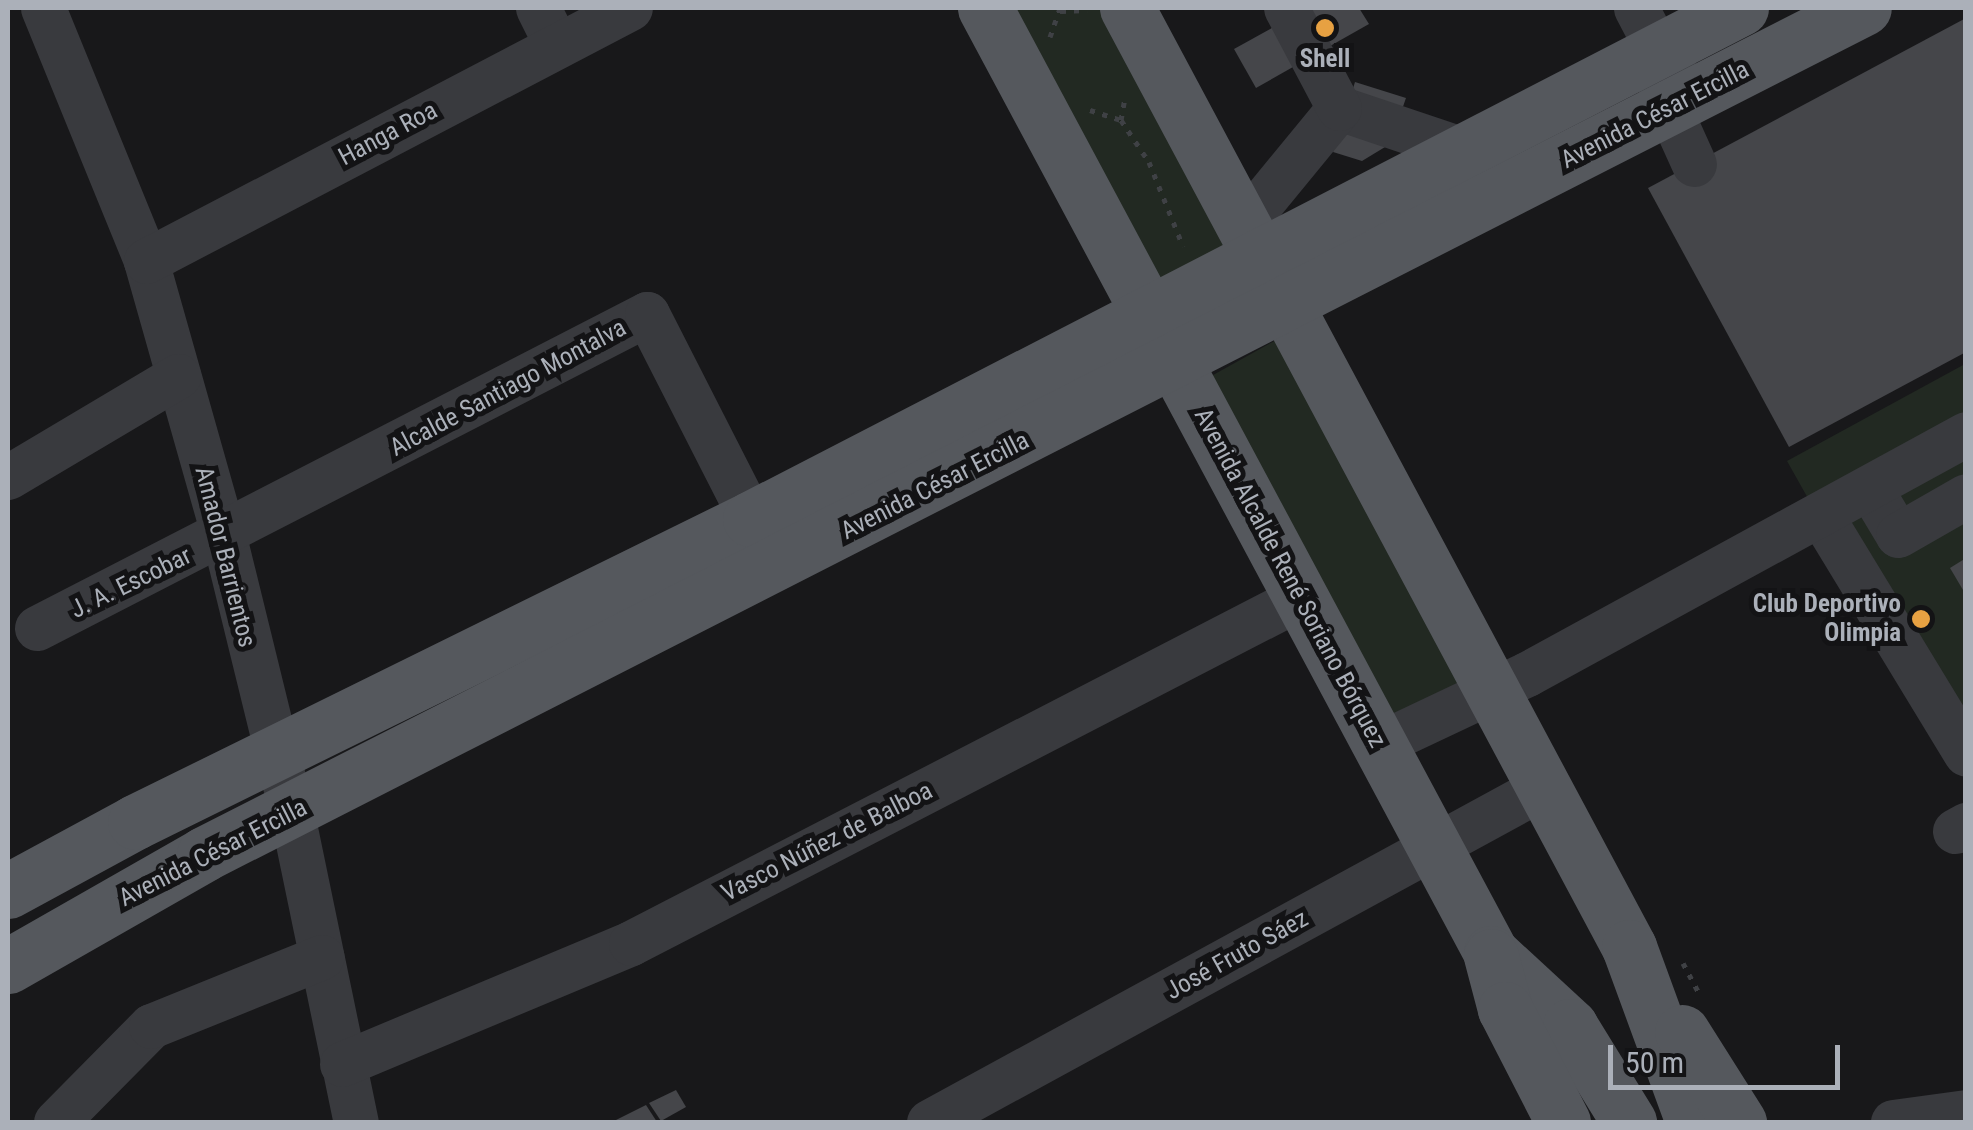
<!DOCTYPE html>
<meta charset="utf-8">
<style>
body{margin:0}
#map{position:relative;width:1973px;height:1130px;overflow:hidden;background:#18181a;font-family:"Roboto Condensed",sans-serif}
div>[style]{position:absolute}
.green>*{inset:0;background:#222922;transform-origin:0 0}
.building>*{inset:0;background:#45464a}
.path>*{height:5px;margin-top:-2.5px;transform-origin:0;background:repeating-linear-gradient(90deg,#3f4145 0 5px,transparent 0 13px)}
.minor>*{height:45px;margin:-22.5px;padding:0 22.5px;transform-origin:22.5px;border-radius:22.5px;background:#393a3e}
.major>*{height:55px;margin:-27.5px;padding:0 27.5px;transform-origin:27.5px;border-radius:27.5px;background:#55585d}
.dots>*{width:28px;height:28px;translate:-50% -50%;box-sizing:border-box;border:5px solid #131315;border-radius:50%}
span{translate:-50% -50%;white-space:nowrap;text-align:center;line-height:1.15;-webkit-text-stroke:10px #131315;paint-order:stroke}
.poi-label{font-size:25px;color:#abb0b9;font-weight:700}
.right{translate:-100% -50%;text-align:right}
.street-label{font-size:25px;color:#abb0b9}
.frame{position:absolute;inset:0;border:10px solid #abb0b9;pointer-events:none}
.scale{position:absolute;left:1608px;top:1045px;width:232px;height:45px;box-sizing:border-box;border:5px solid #abb0b9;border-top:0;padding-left:12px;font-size:30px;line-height:35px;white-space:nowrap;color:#abb0b9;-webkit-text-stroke:8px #131315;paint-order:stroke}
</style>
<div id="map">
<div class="green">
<i style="clip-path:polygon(1010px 8px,1116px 8px,1243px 242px,1160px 286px)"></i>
<i style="left:1278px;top:339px;width:397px;height:85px;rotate:61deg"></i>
<i style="clip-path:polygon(1965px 364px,1965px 777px,1787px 461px)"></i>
</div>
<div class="building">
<i style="clip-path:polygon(1308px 8px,1359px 8px,1369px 24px,1256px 88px,1234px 49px)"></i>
<i style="clip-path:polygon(1966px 18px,1966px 352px,1789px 447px,1648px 188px)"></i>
<i style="clip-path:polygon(1355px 82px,1406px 98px,1390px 144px,1362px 161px,1333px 152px)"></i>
<i style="clip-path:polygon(1966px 558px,1966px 588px,1963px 590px,1950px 568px)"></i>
<i style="clip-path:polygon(676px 1090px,686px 1107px,661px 1121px,649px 1103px)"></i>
<i style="clip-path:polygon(646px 1105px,657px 1122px,612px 1122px)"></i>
</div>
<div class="path">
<i style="left:1061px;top:11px;width:26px;rotate:-2deg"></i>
<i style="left:1050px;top:37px;width:31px;rotate:-71deg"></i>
<i style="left:1090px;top:110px;width:33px;rotate:18deg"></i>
<i style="left:1121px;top:120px;width:50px;rotate:56.3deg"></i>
<i style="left:1149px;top:162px;width:91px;rotate:68deg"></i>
<i style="left:1121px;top:120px;width:22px;rotate:-80deg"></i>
<i style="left:1683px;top:963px;width:34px;rotate:62deg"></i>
</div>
<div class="minor">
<i style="left:43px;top:8px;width:273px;rotate:67.8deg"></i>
<i style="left:146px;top:261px;width:287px;rotate:74.2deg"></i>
<i style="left:224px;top:537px;width:285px;rotate:76.2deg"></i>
<i style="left:292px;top:814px;width:315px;rotate:78.3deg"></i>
<i style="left:538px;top:8px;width:42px;rotate:63.4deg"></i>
<i style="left:1636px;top:8px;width:47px;rotate:62.4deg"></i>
<i style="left:1680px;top:39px;width:55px;rotate:110.1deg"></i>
<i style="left:1661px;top:91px;width:80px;rotate:65.7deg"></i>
<i style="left:1339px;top:108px;width:132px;rotate:18.6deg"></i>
<i style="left:1243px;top:225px;width:151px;rotate:-50.6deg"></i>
<i style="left:1339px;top:108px;width:113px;rotate:-117.9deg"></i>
<i style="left:146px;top:261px;width:546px;rotate:-27.6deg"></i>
<i style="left:8px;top:477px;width:198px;rotate:-30.7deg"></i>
<i style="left:1871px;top:490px;width:52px;rotate:59deg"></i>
<i style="left:1898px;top:535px;width:78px;rotate:-29.8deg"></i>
<i style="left:1822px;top:517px;width:277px;rotate:58.7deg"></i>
<i style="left:37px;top:628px;width:686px;rotate:-27.24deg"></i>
<i style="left:647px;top:314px;width:263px;rotate:63deg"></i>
<i style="left:1379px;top:744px;width:164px;rotate:-25.3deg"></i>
<i style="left:1527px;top:674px;width:500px;rotate:-28.67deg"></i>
<i style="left:1955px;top:831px;width:13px;rotate:-29deg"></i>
<i style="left:342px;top:1064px;width:313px;rotate:-22.7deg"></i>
<i style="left:631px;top:943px;width:754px;rotate:-27.31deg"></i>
<i style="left:56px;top:1122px;width:135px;rotate:-45.3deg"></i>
<i style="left:151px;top:1026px;width:184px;rotate:-22deg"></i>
<i style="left:929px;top:1122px;width:699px;rotate:-28.62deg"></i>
<i style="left:1893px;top:1122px;width:74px;rotate:-7.8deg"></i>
</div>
<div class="major">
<i style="left:985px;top:8px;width:1072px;rotate:61.83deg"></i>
<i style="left:1491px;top:953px;width:108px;rotate:42.7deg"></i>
<i style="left:1570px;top:1026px;width:113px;rotate:58.4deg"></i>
<i style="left:1127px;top:8px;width:1065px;rotate:61.87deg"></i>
<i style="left:1629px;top:947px;width:186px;rotate:69.9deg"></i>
<i style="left:8px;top:891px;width:145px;rotate:-28.5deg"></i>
<i style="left:135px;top:822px;width:686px;rotate:-26.23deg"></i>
<i style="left:750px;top:519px;width:1115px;rotate:-27.28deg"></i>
<i style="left:1491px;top:956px;width:55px;rotate:75.2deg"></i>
<i style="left:1505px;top:1009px;width:127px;rotate:62.8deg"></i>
<i style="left:8px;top:966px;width:226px;rotate:-29.7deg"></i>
<i style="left:204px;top:854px;width:1863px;rotate:-27.01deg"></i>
<i style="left:1682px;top:1032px;width:107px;rotate:57.7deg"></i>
</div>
<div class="dots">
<i style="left:1325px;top:28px;background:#e7a142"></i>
<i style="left:1921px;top:619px;background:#e7a142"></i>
</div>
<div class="poi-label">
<span style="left:1325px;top:59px">Shell</span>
<span class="right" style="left:1901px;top:619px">Club Deportivo<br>Olimpia</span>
</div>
<div class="street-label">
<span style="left:1655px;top:115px;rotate:-27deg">Avenida César Ercilla</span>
<span style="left:388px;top:134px;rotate:-28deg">Hanga Roa</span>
<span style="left:508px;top:388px;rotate:-28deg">Alcalde Santiago Montalva</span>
<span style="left:935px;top:486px;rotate:-27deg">Avenida César Ercilla</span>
<span style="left:225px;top:557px;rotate:76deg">Amador Barrientos</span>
<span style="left:1290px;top:578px;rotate:62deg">Avenida Alcalde René Soriano Bórquez</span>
<span style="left:131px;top:583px;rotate:-26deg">J. A. Escobar</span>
<span style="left:827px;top:842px;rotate:-27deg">Vasco Núñez de Balboa</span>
<span style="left:213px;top:853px;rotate:-27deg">Avenida César Ercilla</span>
<span style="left:1237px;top:955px;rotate:-29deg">José Fruto Sáez</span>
</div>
<div class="frame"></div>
<div class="scale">50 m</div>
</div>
